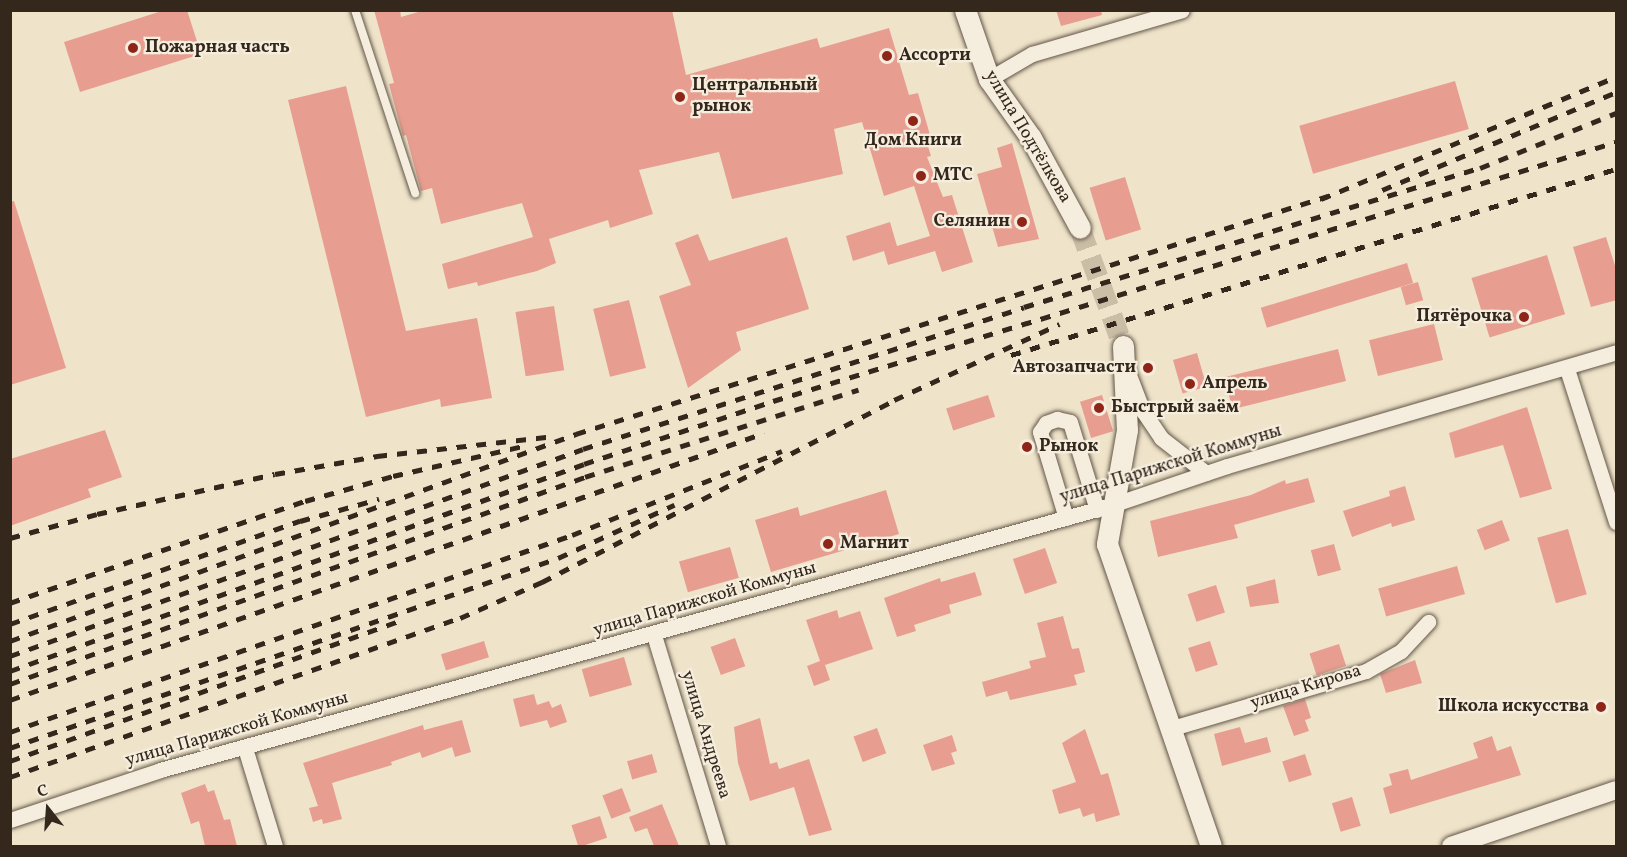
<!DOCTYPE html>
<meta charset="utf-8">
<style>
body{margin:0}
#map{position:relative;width:1627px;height:857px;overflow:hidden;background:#efe4ca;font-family:Vollkorn,serif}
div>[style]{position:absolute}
.building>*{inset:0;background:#e79e91;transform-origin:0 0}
.secondary-tunnel>*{height:21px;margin-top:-10.5px;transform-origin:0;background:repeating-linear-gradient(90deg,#cabea7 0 21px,transparent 0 31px)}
.roads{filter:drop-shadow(0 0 2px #635648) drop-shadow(0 0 2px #635648)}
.service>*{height:8px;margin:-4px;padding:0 4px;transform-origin:4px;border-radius:4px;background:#f5eddd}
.minor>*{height:15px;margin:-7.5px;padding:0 7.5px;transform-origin:7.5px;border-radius:7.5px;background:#f5eddd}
.tertiary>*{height:18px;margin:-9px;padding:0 9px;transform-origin:9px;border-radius:9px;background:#f5eddd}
.secondary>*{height:21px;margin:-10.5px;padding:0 10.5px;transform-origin:10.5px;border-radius:10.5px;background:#f5eddd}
.rail>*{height:4.5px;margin-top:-2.25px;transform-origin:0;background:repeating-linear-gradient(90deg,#34271c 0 10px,transparent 0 20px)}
.dots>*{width:16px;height:16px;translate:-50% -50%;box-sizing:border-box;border:3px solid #f5eddd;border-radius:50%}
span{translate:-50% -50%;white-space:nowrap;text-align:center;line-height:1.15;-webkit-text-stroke:4.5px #f5eddd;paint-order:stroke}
.poi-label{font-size:18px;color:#34271c;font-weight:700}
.left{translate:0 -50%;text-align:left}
.right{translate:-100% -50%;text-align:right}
.street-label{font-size:18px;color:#34271c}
.frame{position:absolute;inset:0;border:12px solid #34271c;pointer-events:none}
.north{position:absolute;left:18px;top:779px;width:60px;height:60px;-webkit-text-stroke:4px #f5eddd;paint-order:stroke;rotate:343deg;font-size:16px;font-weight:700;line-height:24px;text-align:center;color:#34271c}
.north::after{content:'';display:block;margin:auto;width:21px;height:27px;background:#34271c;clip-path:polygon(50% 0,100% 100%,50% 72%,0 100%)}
</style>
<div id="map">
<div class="building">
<i style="clip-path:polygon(165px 10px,187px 10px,201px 54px,80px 92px,64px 42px)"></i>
<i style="clip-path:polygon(374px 10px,400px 10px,401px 17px,425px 10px,672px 10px,686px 75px,817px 38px,820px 48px,889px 28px,909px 95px,918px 93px,932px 142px,927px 143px,931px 156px,927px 157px,943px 197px,952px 195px,973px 262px,942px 272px,935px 251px,888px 265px,884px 251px,853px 261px,846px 236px,890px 222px,897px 246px,930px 236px,914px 186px,884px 196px,862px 122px,834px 129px,843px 174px,732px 199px,719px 152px,639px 170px,653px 214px,610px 228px,608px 220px,549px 239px,556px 263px,537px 271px,478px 286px,477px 282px,448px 289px,442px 264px,533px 237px,522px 203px,441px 224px,432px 188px,421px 191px,406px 135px,403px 136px,389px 84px,394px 83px)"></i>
<i style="clip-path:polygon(1056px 10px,1101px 10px,1102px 15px,1061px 26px)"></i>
<i style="left:1455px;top:81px;width:50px;height:162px;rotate:74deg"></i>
<i style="clip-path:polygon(346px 86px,406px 331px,477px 318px,492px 398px,441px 407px,440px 399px,366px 417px,288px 100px)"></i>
<i style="clip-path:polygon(1012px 143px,1039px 239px,998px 247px,977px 174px,1002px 167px,997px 148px)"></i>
<i style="left:1125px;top:177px;width:55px;height:37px;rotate:73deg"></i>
<i style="clip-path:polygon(14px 201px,66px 368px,10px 385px,10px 202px)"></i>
<i style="clip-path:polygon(698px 234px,709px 261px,787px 237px,809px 309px,736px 332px,741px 350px,688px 388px,659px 296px,691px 285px,675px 243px)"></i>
<i style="clip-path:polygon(1606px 237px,1617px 272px,1617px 300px,1591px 307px,1573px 247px)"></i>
<i style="left:1547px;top:255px;width:62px;height:79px;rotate:73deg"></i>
<i style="left:1407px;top:263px;width:21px;height:153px;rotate:73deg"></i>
<i style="left:1418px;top:282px;width:19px;height:18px;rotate:74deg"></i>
<i style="left:629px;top:300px;width:70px;height:37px;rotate:76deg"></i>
<i style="left:554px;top:306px;width:65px;height:39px;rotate:81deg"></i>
<i style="left:1434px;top:324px;width:37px;height:67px;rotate:76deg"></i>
<i style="left:1338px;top:349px;width:33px;height:117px;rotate:76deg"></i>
<i style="left:1197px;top:353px;width:35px;height:25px;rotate:74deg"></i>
<i style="left:988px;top:395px;width:23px;height:44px;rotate:72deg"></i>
<i style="left:1102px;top:395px;width:38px;height:23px;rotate:73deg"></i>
<i style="clip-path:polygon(1527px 407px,1552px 489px,1520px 498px,1503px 445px,1455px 458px,1449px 433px)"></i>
<i style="clip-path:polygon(105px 430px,122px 477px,88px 489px,91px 497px,10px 526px,10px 459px)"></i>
<i style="clip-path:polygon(1308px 478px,1315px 502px,1234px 525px,1238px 538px,1158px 557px,1150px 521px,1251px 495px,1285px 480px,1286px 484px)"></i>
<i style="clip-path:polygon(1405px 486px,1415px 520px,1392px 527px,1391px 523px,1352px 537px,1343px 511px,1390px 496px,1389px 491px)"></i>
<i style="clip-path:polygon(886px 490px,899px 534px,771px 572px,755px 520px,798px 507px,800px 516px)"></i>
<i style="left:1502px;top:520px;width:22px;height:27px;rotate:69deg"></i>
<i style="left:1568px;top:529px;width:68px;height:32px;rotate:74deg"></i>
<i style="left:1334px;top:544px;width:27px;height:24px;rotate:75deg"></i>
<i style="left:730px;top:547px;width:32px;height:53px;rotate:74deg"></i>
<i style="left:1045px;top:548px;width:37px;height:34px;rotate:71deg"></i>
<i style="left:1457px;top:566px;width:29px;height:82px;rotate:74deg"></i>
<i style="clip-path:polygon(975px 572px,982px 595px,949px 605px,951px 613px,914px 625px,916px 631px,897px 637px,884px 598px,940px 578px,941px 582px)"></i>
<i style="clip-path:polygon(1275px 579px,1279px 603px,1250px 607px,1246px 587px)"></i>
<i style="left:1216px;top:585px;width:29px;height:30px;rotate:72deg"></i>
<i style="clip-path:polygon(837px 610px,839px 618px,860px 611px,873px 649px,825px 665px,830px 680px,814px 686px,807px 666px,820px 661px,806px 620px)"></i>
<i style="clip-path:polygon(1063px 616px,1072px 649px,1079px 648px,1085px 672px,1074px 675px,1077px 685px,1010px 700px,1007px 691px,986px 697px,982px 682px,1031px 668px,1029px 661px,1046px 657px,1037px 623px)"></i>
<i style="left:735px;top:638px;width:30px;height:26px;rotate:70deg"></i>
<i style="left:484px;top:641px;width:17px;height:45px;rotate:73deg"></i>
<i style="left:1210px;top:641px;width:25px;height:23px;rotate:72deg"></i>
<i style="left:1339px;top:644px;width:23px;height:31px;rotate:72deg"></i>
<i style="left:624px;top:657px;width:29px;height:44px;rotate:74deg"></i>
<i style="clip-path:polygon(1415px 660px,1422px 683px,1386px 693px,1380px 674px)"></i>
<i style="clip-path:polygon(534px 694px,537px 705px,549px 701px,552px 708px,561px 704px,567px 722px,550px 728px,547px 720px,520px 727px,513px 699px)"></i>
<i style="clip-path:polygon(1305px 699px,1311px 718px,1305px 720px,1309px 731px,1294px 736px,1283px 706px)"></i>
<i style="clip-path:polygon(760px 718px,770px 764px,777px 762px,779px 769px,809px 759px,832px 830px,809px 836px,794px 787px,750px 801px,738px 763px,734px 727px)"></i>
<i style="clip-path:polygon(462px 720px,471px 752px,455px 757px,452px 747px,422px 758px,420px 752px,391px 762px,392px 765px,332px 783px,342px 819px,323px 824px,322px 819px,313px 822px,309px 808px,318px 806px,303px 763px,423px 725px,424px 730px)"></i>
<i style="clip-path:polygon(1240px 727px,1245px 743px,1267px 737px,1271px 752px,1222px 766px,1214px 734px)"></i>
<i style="left:877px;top:728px;width:27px;height:25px;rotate:70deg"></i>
<i style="clip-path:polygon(1085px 729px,1101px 775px,1108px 773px,1120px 815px,1096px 822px,1094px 813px,1083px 817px,1080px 808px,1059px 814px,1052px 790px,1076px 782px,1062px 743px)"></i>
<i style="clip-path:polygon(952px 735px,957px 751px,951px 753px,955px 764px,932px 771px,923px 745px)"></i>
<i style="clip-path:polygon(1492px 736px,1497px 751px,1511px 746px,1521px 775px,1390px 814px,1383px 788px,1392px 785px,1389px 774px,1408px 769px,1411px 780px,1478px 758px,1473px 743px)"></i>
<i style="left:652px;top:754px;width:19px;height:26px;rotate:74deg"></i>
<i style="left:1305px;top:754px;width:22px;height:24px;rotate:72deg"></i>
<i style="clip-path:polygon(205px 784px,208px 792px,214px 790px,224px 820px,230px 819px,237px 846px,205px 846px,199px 821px,191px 824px,181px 793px)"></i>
<i style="left:622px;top:788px;width:25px;height:21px;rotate:69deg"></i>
<i style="left:1352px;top:797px;width:30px;height:21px;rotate:73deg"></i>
<i style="clip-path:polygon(662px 804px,679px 846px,654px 846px,647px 828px,635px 832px,629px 817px)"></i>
<i style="left:600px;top:816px;width:23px;height:30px;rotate:72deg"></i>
</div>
<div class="secondary-tunnel">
<i style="left:1080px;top:228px;width:126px;rotate:70deg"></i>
</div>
<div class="roads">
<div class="service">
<i style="left:355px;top:10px;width:193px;rotate:71.8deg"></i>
</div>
<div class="minor">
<i style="left:989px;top:79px;width:50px;rotate:-30.2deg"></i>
<i style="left:1032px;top:54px;width:156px;rotate:-16.3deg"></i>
<i style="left:1567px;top:369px;width:161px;rotate:72.2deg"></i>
<i style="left:1129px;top:375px;width:39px;rotate:69deg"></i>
<i style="left:1143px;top:411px;width:32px;rotate:56deg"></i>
<i style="left:1161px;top:438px;width:57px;rotate:37.9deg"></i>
<i style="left:1066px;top:518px;width:90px;rotate:-106.8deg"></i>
<i style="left:1040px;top:432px;width:11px;rotate:-56deg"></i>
<i style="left:1046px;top:423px;width:12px;rotate:-20deg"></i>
<i style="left:1057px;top:419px;width:13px;rotate:13deg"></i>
<i style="left:1070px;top:422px;width:92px;rotate:72.9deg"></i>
<i style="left:654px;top:635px;width:220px;rotate:73.1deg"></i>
<i style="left:1169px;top:729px;width:205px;rotate:-16.4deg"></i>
<i style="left:1366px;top:671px;width:40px;rotate:-29.7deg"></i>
<i style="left:1401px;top:651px;width:40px;rotate:-47deg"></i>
<i style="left:245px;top:748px;width:102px;rotate:73deg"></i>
<i style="left:10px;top:820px;width:158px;rotate:-18.4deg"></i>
<i style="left:160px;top:770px;width:988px;rotate:-15.56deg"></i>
<i style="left:1112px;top:505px;width:121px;rotate:-18.7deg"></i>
<i style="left:1227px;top:466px;width:405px;rotate:-16.3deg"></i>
</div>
<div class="tertiary">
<i style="left:1451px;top:846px;width:174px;rotate:-18.7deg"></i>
</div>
<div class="secondary">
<i style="left:965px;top:10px;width:73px;rotate:70.8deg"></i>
<i style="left:989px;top:79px;width:72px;rotate:54.6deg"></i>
<i style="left:1031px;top:138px;width:102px;rotate:61.4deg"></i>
<i style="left:1123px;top:346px;width:84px;rotate:87.3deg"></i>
<i style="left:1127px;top:430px;width:116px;rotate:100deg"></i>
<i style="left:1107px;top:544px;width:319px;rotate:71deg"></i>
</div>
</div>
<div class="rail">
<i style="left:1382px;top:190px;width:254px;rotate:-22.7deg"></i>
<i style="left:1321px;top:199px;width:319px;rotate:-22.5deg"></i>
<i style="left:1011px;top:355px;width:633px;rotate:-17.09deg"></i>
<i style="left:10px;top:538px;width:90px;rotate:-15.4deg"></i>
<i style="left:97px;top:514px;width:182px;rotate:-12.7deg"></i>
<i style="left:275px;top:474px;width:104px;rotate:-10deg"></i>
<i style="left:377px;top:456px;width:179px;rotate:-6.4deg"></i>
<i style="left:10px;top:603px;width:312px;rotate:-19.1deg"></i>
<i style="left:305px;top:501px;width:91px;rotate:-15.9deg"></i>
<i style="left:393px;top:476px;width:133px;rotate:-13deg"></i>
<i style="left:10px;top:624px;width:308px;rotate:-19.6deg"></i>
<i style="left:300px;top:521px;width:82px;rotate:-15.6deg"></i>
<i style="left:10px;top:641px;width:603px;rotate:-20.09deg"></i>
<i style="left:576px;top:434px;width:789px;rotate:-17.56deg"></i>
<i style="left:10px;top:656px;width:609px;rotate:-19.86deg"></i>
<i style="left:583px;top:449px;width:463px;rotate:-17.8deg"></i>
<i style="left:1024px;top:307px;width:477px;rotate:-17deg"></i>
<i style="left:1480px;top:168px;width:147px;rotate:-22deg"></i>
<i style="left:10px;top:671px;width:610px;rotate:-19.83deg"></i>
<i style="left:584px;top:464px;width:199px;rotate:-18.4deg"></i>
<i style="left:773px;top:401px;width:882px;rotate:-17.08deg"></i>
<i style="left:10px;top:684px;width:611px;rotate:-19.8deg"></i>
<i style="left:585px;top:477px;width:287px;rotate:-17.7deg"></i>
<i style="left:10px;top:700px;width:800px;rotate:-19.5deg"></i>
<i style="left:10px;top:732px;width:596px;rotate:-19.32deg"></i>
<i style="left:572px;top:535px;width:226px;rotate:-21.8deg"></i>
<i style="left:10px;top:748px;width:580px;rotate:-19.12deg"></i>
<i style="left:558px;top:558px;width:128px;rotate:-24.6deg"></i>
<i style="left:10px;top:761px;width:417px;rotate:-19.8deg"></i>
<i style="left:10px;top:777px;width:477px;rotate:-19.5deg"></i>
<i style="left:460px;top:618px;width:90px;rotate:-23.7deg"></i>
<i style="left:542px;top:582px;width:396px;rotate:-27.3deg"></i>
<i style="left:894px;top:400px;width:182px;rotate:-24.7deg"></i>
</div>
<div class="dots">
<i style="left:133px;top:48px;background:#8f2418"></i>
<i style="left:887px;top:56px;background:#8f2418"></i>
<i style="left:680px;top:97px;background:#8f2418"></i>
<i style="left:913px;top:121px;background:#8f2418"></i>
<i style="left:921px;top:176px;background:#8f2418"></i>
<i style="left:1022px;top:222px;background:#8f2418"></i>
<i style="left:1524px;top:317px;background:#8f2418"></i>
<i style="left:1148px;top:368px;background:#8f2418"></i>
<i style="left:1190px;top:384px;background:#8f2418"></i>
<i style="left:1099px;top:408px;background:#8f2418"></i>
<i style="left:1027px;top:447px;background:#8f2418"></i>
<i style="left:828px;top:544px;background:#8f2418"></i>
<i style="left:1601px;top:707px;background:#8f2418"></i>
</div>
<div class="poi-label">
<span class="left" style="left:145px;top:48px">Пожарная часть</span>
<span class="left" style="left:899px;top:56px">Ассорти</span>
<span class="left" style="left:692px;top:97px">Центральный<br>рынок</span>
<span style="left:913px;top:141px">Дом Книги</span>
<span class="left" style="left:933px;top:176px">МТС</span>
<span class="right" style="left:1010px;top:222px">Селянин</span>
<span class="right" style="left:1512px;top:317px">Пятёрочка</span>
<span class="right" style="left:1136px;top:368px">Автозапчасти</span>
<span class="left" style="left:1202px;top:384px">Апрель</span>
<span class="left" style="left:1111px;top:408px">Быстрый заём</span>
<span class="left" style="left:1039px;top:447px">Рынок</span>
<span class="left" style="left:840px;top:544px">Магнит</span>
<span class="right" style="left:1589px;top:707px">Школа искусства</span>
</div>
<div class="street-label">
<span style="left:1027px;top:137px;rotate:59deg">улица Подтёлкова</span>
<span style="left:1171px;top:465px;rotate:-17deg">улица Парижской Коммуны</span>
<span style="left:705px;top:600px;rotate:-16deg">улица Парижской Коммуны</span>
<span style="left:1306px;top:688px;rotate:-17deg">улица Кирова</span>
<span style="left:237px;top:730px;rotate:-16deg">улица Парижской Коммуны</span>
<span style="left:705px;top:735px;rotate:73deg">улица Андреева</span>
</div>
<div class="frame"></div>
<div class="north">С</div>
</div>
